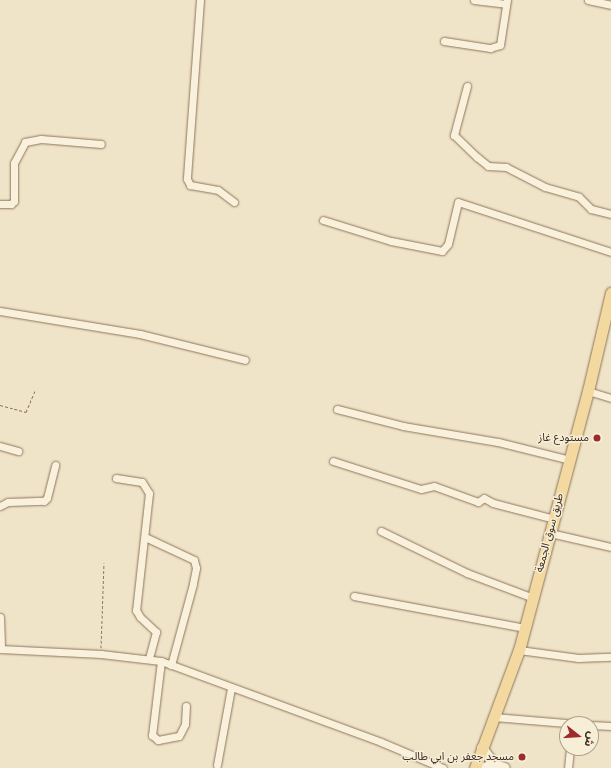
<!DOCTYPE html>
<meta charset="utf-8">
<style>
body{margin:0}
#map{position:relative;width:611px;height:768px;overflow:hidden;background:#f0e4c8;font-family:Georgia,"Noto Sans Arabic",serif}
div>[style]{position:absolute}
.path>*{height:1px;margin-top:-0.5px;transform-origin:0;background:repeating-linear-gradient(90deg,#8d765c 0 3px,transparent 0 5px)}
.roads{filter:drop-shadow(0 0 1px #8d765c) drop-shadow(0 0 1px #8d765c)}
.street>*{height:7px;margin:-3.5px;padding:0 3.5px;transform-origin:3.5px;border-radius:3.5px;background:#faf1dc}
.secondary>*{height:10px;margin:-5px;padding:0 5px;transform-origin:5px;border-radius:5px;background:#faf1dc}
.primary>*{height:11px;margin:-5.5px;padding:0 5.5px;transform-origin:5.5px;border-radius:5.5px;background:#f3d9a0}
.dots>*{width:11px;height:11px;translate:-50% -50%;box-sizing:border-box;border:2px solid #f7eed8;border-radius:50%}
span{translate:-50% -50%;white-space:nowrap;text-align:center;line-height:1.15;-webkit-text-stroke:3px #f7eed8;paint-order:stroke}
.poi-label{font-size:11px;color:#3d2e20}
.right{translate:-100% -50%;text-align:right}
.street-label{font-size:11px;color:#3d2e20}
.north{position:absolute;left:559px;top:716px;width:40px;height:40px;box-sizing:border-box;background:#f7eed8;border:1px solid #ada18e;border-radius:50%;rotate:107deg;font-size:11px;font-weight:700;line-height:16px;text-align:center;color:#3d2e20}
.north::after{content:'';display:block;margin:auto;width:14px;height:18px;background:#9e2a2b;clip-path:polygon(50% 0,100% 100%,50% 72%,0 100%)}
</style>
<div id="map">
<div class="path">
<i style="left:0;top:405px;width:27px;rotate:15deg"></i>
<i style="left:26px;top:412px;width:23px;rotate:-67deg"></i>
<i style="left:101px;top:648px;width:85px;rotate:-88deg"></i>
</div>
<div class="roads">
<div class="street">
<i style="left:200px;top:0;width:179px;rotate:94.2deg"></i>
<i style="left:187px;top:179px;width:7px;rotate:63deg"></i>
<i style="left:190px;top:185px;width:28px;rotate:10deg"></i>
<i style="left:218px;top:190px;width:20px;rotate:37deg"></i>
<i style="left:474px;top:0;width:32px;rotate:7deg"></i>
<i style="left:588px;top:0;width:24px;rotate:12deg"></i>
<i style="left:444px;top:41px;width:47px;rotate:8.7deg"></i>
<i style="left:490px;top:48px;width:10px;rotate:-17deg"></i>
<i style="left:500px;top:45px;width:46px;rotate:-81.2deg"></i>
<i style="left:467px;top:86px;width:51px;rotate:104.9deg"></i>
<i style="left:454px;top:135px;width:32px;rotate:44deg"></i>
<i style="left:477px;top:157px;width:14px;rotate:39deg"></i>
<i style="left:488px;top:166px;width:18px;rotate:3deg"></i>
<i style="left:506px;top:167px;width:44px;rotate:27.1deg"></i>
<i style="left:545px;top:187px;width:35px;rotate:16deg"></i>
<i style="left:579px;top:197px;width:17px;rotate:45deg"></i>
<i style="left:591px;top:209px;width:21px;rotate:14deg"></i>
<i style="left:0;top:204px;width:11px"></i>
<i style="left:11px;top:204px;width:4px;rotate:-45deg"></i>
<i style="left:14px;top:201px;width:38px;rotate:-90deg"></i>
<i style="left:14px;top:163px;width:24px;rotate:-62deg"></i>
<i style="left:25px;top:142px;width:16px;rotate:-11deg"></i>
<i style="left:41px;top:139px;width:60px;rotate:4.8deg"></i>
<i style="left:323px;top:220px;width:71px;rotate:17.2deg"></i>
<i style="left:391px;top:241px;width:52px;rotate:11.1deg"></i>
<i style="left:442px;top:251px;width:9px;rotate:-49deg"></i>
<i style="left:448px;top:244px;width:43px;rotate:-76.6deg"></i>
<i style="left:458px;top:202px;width:161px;rotate:18.1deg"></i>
<i style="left:0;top:311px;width:142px;rotate:9.3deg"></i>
<i style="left:140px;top:334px;width:108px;rotate:13.9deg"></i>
<i style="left:588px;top:391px;width:24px;rotate:17deg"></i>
<i style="left:337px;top:409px;width:68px;rotate:14.4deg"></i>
<i style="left:403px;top:426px;width:96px;rotate:9.6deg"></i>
<i style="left:498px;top:442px;width:74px;rotate:14deg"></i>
<i style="left:0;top:446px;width:19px;rotate:16deg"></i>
<i style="left:333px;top:461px;width:92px;rotate:17.7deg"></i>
<i style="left:421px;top:489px;width:13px;rotate:-13deg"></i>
<i style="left:434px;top:486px;width:47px;rotate:20deg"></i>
<i style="left:478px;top:502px;width:7px;rotate:-34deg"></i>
<i style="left:484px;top:498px;width:10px;rotate:29deg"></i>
<i style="left:493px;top:503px;width:63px;rotate:14.7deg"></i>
<i style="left:116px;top:478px;width:26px;rotate:9deg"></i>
<i style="left:142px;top:482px;width:13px;rotate:58deg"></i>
<i style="left:149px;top:493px;width:118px;rotate:96.3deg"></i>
<i style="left:136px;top:610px;width:8px;rotate:60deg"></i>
<i style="left:140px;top:617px;width:22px;rotate:43deg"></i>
<i style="left:156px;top:632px;width:27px;rotate:105deg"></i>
<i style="left:0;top:506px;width:9px;rotate:-27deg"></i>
<i style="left:8px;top:502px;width:36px;rotate:-2deg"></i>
<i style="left:44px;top:501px;width:4px;rotate:-45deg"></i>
<i style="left:47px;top:498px;width:34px;rotate:-76deg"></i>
<i style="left:381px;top:531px;width:96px;rotate:26deg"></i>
<i style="left:467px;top:573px;width:71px;rotate:20.7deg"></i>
<i style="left:550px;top:533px;width:63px;rotate:12.9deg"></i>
<i style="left:145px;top:537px;width:54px;rotate:25.1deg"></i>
<i style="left:194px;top:560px;width:8px;rotate:76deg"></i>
<i style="left:196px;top:568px;width:16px;rotate:101deg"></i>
<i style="left:193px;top:584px;width:84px;rotate:105.2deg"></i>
<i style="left:354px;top:596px;width:174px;rotate:10.6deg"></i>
<i style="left:0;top:617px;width:32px;rotate:88deg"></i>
<i style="left:0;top:649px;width:101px;rotate:2.8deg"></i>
<i style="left:101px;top:654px;width:60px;rotate:6.7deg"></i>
<i style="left:161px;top:661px;width:234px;rotate:20.2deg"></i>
<i style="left:381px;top:742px;width:67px;rotate:22.8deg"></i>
<i style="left:519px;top:650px;width:60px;rotate:7.7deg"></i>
<i style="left:578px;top:658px;width:33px;rotate:-2deg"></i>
<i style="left:161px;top:661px;width:75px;rotate:96.9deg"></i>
<i style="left:152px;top:735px;width:8px;rotate:40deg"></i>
<i style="left:158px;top:740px;width:21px;rotate:-11deg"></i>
<i style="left:179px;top:736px;width:13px;rotate:-63deg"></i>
<i style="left:185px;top:724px;width:18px;rotate:-87deg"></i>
<i style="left:494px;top:717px;width:84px;rotate:4.8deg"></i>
<i style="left:591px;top:725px;width:20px;rotate:3deg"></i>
<i style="left:217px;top:765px;width:78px;rotate:-79.7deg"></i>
<i style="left:568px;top:768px;width:20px;rotate:-84deg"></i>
</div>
<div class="secondary">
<i style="left:482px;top:748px;width:21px;rotate:53deg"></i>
<i style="left:483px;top:768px;width:12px;rotate:-14deg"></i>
<i style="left:495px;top:765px;width:10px;rotate:17deg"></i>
</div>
<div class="primary">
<i style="left:475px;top:768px;width:126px;rotate:-69.6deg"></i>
<i style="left:519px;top:650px;width:268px;rotate:-75.1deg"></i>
<i style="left:588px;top:391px;width:101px;rotate:-76.8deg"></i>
</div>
</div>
<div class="dots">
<i style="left:597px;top:438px;background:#9e2a2b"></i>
<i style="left:522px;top:757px;background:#9e2a2b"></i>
</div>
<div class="poi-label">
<span class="right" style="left:589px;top:438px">مستودع غاز</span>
<span class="right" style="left:514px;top:757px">مسجد جعفر بن ابي طالب</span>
</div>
<div class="street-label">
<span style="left:550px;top:533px;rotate:-75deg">طريق سوق الجمعة</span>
</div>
<div class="north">ش</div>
</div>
